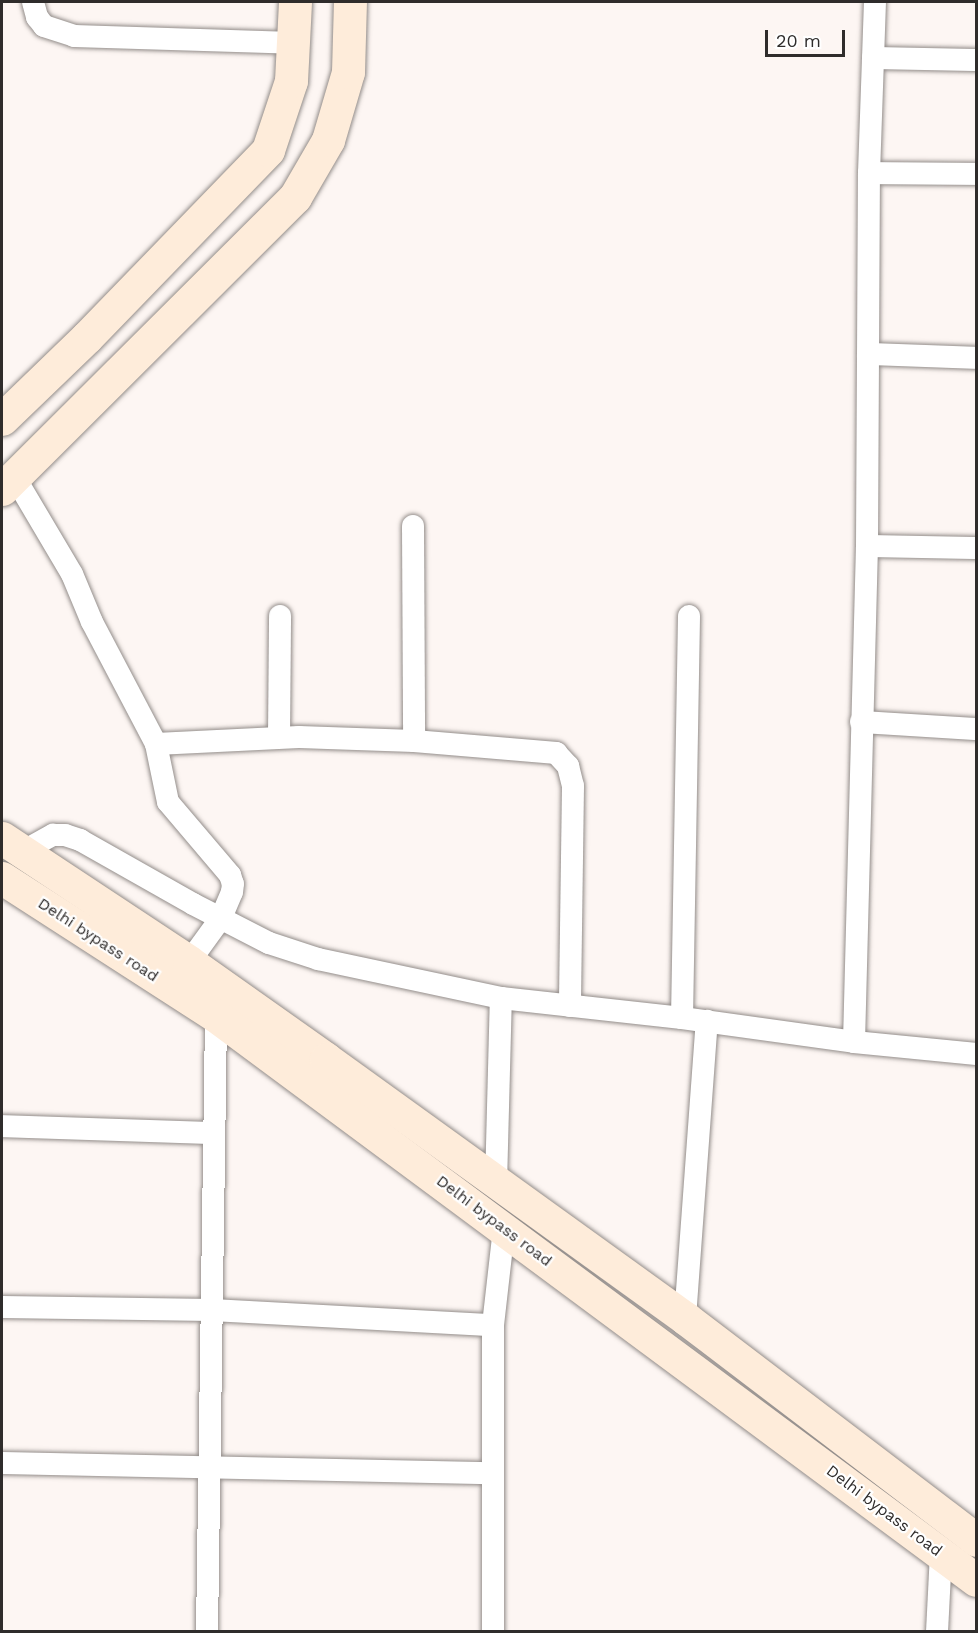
<!DOCTYPE html>
<style>
body{margin:0}
#map{position:relative;width:978px;height:1633px;overflow:hidden;background:#fdf6f3;font-family:"Work Sans",sans-serif}
div>[style]{position:absolute}
.roads{filter:drop-shadow(0 0 2px #938d8a) drop-shadow(0 0 2px #938d8a)}
.minor>*{height:22px;margin:-11px;padding:0 11px;transform-origin:11px;border-radius:11px;background:#fff}
.secondary>*{height:33px;margin:-16.5px;padding:0 16.5px;transform-origin:16.5px;border-radius:16.5px;background:#feecda}
span{translate:-50% -50%;white-space:nowrap;text-align:center;line-height:1.15;-webkit-text-stroke:4.5px #fff;paint-order:stroke}
.street-label{font-size:16px;color:#2f2c2b}
.frame{position:absolute;inset:0;border:3px solid #2f2c2b;pointer-events:none}
.scale{position:absolute;left:765px;top:30px;width:80px;height:27px;box-sizing:border-box;border:3px solid #2f2c2b;border-top:0;padding-left:8px;font-size:18px;line-height:21px;white-space:nowrap;color:#2f2c2b;-webkit-text-stroke:4px #fff;paint-order:stroke}
</style>
<div id="map">
<div class="roads">
<div class="minor">
<i style="left:33px;top:2px;width:16px;rotate:75deg"></i>
<i style="left:37px;top:17px;width:11px;rotate:52deg"></i>
<i style="left:44px;top:26px;width:32px;rotate:18deg"></i>
<i style="left:74px;top:36px;width:219px;rotate:1.8deg"></i>
<i style="left:873px;top:58px;width:103px;rotate:1.1deg"></i>
<i style="left:869px;top:173px;width:107px;rotate:0.5deg"></i>
<i style="left:868px;top:354px;width:108px;rotate:2.1deg"></i>
<i style="left:14px;top:476px;width:114px;rotate:59.4deg"></i>
<i style="left:72px;top:574px;width:52px;rotate:67.4deg"></i>
<i style="left:92px;top:622px;width:138px;rotate:62.3deg"></i>
<i style="left:156px;top:744px;width:143px;rotate:-2.8deg"></i>
<i style="left:299px;top:737px;width:115px;rotate:2deg"></i>
<i style="left:414px;top:741px;width:143px;rotate:4.8deg"></i>
<i style="left:556px;top:753px;width:18px;rotate:47deg"></i>
<i style="left:568px;top:766px;width:21px;rotate:76deg"></i>
<i style="left:573px;top:786px;width:220px;rotate:90.8deg"></i>
<i style="left:413px;top:526px;width:215px;rotate:89.7deg"></i>
<i style="left:867px;top:546px;width:109px;rotate:1.1deg"></i>
<i style="left:861px;top:722px;width:115px;rotate:3.5deg"></i>
<i style="left:279px;top:737px;width:121px;rotate:-89.5deg"></i>
<i style="left:156px;top:744px;width:59px;rotate:78.3deg"></i>
<i style="left:168px;top:802px;width:96px;rotate:49.7deg"></i>
<i style="left:230px;top:875px;width:9px;rotate:72deg"></i>
<i style="left:233px;top:884px;width:8px;rotate:97deg"></i>
<i style="left:232px;top:892px;width:28px;rotate:113deg"></i>
<i style="left:221px;top:918px;width:54px;rotate:126deg"></i>
<i style="left:20px;top:853px;width:38px;rotate:-29deg"></i>
<i style="left:53px;top:835px;width:12px"></i>
<i style="left:65px;top:835px;width:16px;rotate:18deg"></i>
<i style="left:80px;top:840px;width:130px;rotate:29.5deg"></i>
<i style="left:193px;top:904px;width:85px;rotate:27.2deg"></i>
<i style="left:269px;top:943px;width:52px;rotate:18.1deg"></i>
<i style="left:318px;top:959px;width:187px;rotate:12deg"></i>
<i style="left:501px;top:998px;width:182px;rotate:6.3deg"></i>
<i style="left:682px;top:1018px;width:174px;rotate:7.9deg"></i>
<i style="left:854px;top:1042px;width:123px;rotate:5.6deg"></i>
<i style="left:682px;top:1018px;width:402px;rotate:-89deg"></i>
<i style="left:854px;top:1042px;width:496px;rotate:-88.5deg"></i>
<i style="left:867px;top:546px;width:373px;rotate:-89.7deg"></i>
<i style="left:869px;top:173px;width:171px;rotate:-88deg"></i>
<i style="left:2px;top:1126px;width:212px;rotate:1.9deg"></i>
<i style="left:496px;top:1184px;width:186px;rotate:-88.5deg"></i>
<i style="left:2px;top:1307px;width:210px;rotate:0.8deg"></i>
<i style="left:212px;top:1310px;width:281px;rotate:3.1deg"></i>
<i style="left:685px;top:1318px;width:298px;rotate:-85.8deg"></i>
<i style="left:2px;top:1463px;width:490px;rotate:1.2deg"></i>
<i style="left:207px;top:1632px;width:616px;rotate:-89.16deg"></i>
<i style="left:493px;top:1632px;width:307px;rotate:-90deg"></i>
<i style="left:493px;top:1325px;width:97px;rotate:-83.5deg"></i>
<i style="left:937px;top:1632px;width:79px;rotate:-87.1deg"></i>
</div>
<div class="secondary">
<i style="left:2px;top:419px;width:118px;rotate:-44deg"></i>
<i style="left:87px;top:337px;width:260px;rotate:-45.9deg"></i>
<i style="left:268px;top:150px;width:73px;rotate:-71.6deg"></i>
<i style="left:291px;top:81px;width:79px;rotate:-87.1deg"></i>
<i style="left:2px;top:489px;width:414px;rotate:-44.9deg"></i>
<i style="left:295px;top:197px;width:66px;rotate:-59.9deg"></i>
<i style="left:328px;top:140px;width:71px;rotate:-73.6deg"></i>
<i style="left:348px;top:72px;width:70px;rotate:-88.4deg"></i>
<i style="left:2px;top:838px;width:224px;rotate:33.5deg"></i>
<i style="left:189px;top:962px;width:168px;rotate:35.3deg"></i>
<i style="left:326px;top:1059px;width:443px;rotate:35.8deg"></i>
<i style="left:685px;top:1318px;width:366px;rotate:37.3deg"></i>
<i style="left:2px;top:878px;width:255px;rotate:32.8deg"></i>
<i style="left:216px;top:1016px;width:946px;rotate:36.58deg"></i>
</div>
</div>
<div class="street-label">
<span style="left:98px;top:940px;rotate:33deg">Delhi bypass road</span>
<span style="left:494px;top:1221px;rotate:37deg">Delhi bypass road</span>
<span style="left:884px;top:1511px;rotate:37deg">Delhi bypass road</span>
</div>
<div class="frame"></div>
<div class="scale">20 m</div>
</div>
